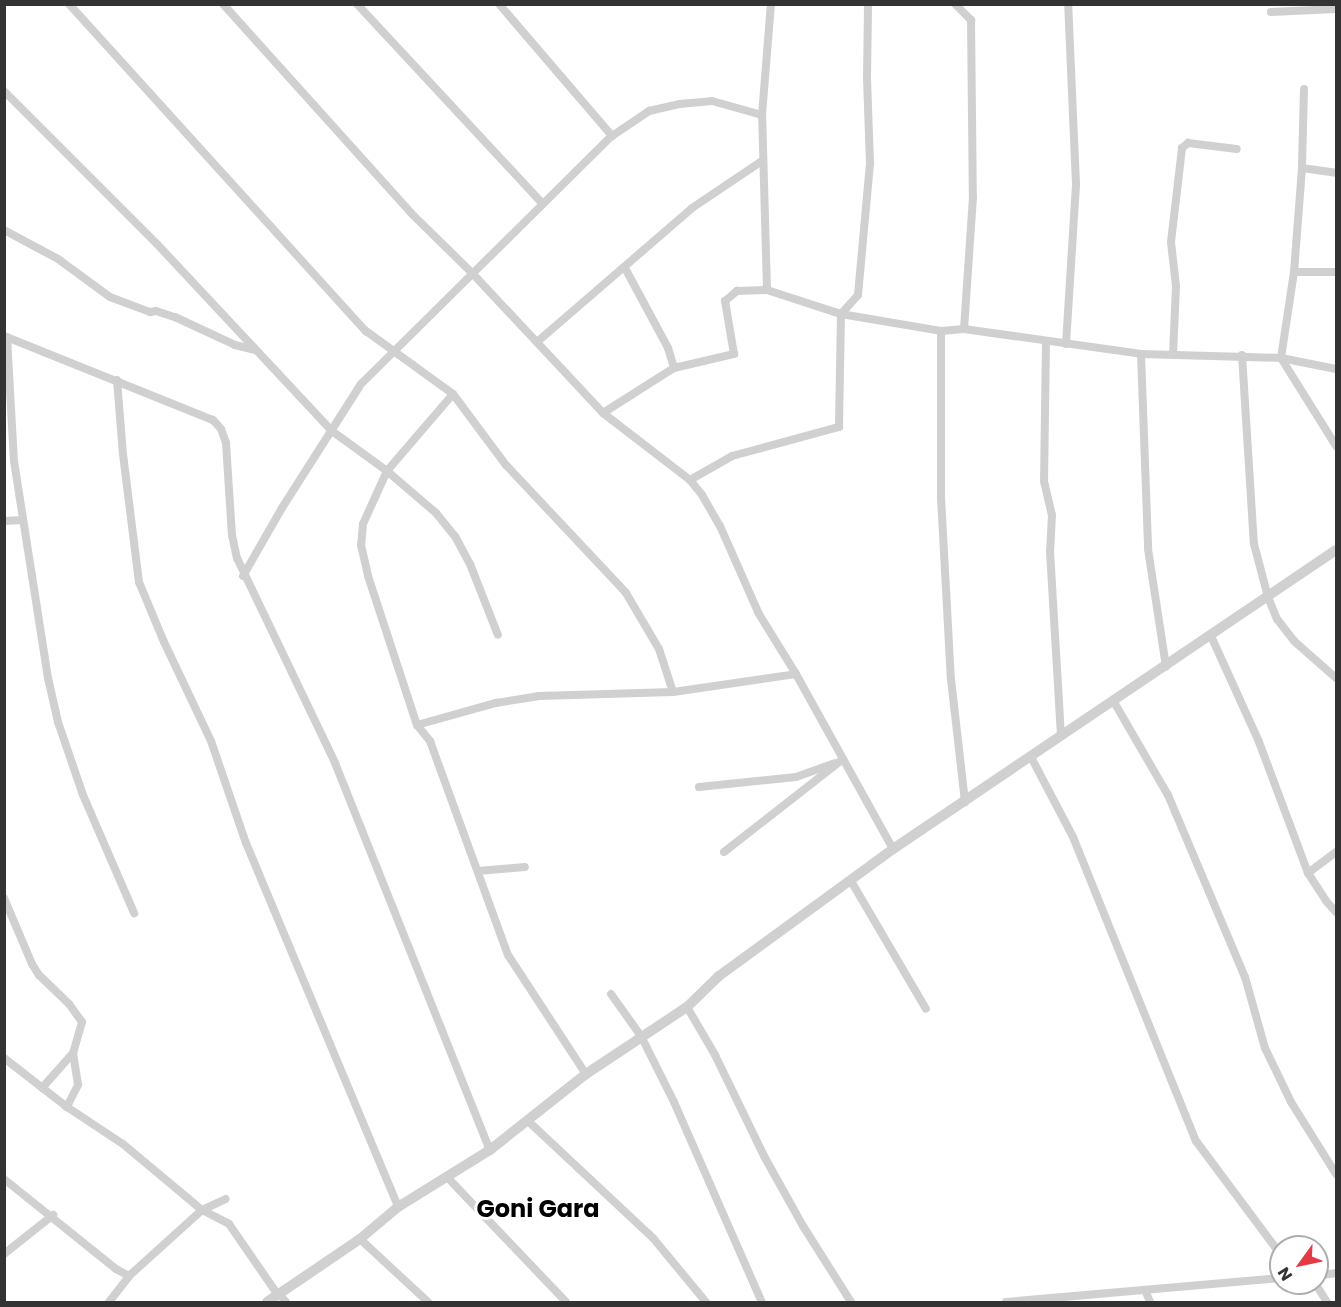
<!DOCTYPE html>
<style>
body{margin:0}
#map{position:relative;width:1341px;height:1307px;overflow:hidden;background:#fff;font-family:Poppins,sans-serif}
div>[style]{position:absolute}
.minor>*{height:8px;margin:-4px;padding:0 4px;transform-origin:4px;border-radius:4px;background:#d0d0d0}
.tertiary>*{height:10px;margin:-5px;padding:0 5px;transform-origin:5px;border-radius:5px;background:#d0d0d0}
span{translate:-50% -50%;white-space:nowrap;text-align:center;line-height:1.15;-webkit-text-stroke:6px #fff;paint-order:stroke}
.quarter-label{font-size:24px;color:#000;font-weight:700}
.frame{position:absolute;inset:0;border:6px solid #333;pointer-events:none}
.north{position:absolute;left:1269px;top:1235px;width:60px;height:60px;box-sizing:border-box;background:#fff;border:2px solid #adadad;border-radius:50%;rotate:237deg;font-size:16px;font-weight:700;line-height:24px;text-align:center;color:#333}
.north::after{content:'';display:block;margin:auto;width:21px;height:27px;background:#e63946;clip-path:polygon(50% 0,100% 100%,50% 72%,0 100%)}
</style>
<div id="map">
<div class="minor">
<i style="left:69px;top:4px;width:442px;rotate:47.8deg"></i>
<i style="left:366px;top:331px;width:107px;rotate:35.9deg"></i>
<i style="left:453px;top:394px;width:89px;rotate:53.3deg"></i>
<i style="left:506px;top:465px;width:175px;rotate:46.8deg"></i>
<i style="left:626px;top:593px;width:65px;rotate:59.5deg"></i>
<i style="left:659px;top:649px;width:45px;rotate:72deg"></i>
<i style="left:223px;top:4px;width:281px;rotate:48deg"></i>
<i style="left:411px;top:213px;width:87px;rotate:44.5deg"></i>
<i style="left:473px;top:274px;width:190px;rotate:46.9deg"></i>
<i style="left:603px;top:413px;width:110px;rotate:37.6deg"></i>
<i style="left:690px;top:480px;width:19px;rotate:51deg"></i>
<i style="left:702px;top:495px;width:36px;rotate:60deg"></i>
<i style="left:720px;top:526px;width:96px;rotate:66.1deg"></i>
<i style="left:759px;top:614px;width:70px;rotate:58.3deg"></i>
<i style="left:796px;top:674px;width:200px;rotate:61deg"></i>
<i style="left:357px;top:4px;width:272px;rotate:47.1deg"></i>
<i style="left:499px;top:4px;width:174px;rotate:49.4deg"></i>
<i style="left:955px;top:4px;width:23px;rotate:45deg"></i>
<i style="left:971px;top:20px;width:177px;rotate:89.4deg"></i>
<i style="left:973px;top:197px;width:132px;rotate:93.9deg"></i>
<i style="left:1271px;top:12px;width:65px;rotate:-2.6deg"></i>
<i style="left:1304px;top:89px;width:79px;rotate:91.5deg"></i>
<i style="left:1302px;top:168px;width:104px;rotate:94.4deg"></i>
<i style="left:1294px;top:272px;width:87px;rotate:98.6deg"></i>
<i style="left:1281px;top:358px;width:104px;rotate:58deg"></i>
<i style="left:4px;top:91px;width:216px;rotate:45deg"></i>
<i style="left:157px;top:244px;width:256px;rotate:46.9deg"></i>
<i style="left:332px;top:431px;width:68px;rotate:36deg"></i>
<i style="left:387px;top:471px;width:65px;rotate:40.6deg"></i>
<i style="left:436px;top:513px;width:32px;rotate:51deg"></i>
<i style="left:456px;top:538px;width:30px;rotate:62deg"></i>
<i style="left:470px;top:564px;width:76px;rotate:68.5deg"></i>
<i style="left:1302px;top:168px;width:34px;rotate:8deg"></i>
<i style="left:4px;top:230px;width:61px;rotate:28.2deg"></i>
<i style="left:58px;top:259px;width:64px;rotate:36.2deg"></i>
<i style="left:110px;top:297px;width:43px;rotate:20.6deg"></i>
<i style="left:150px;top:312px;width:6px;rotate:-9deg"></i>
<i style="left:156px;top:311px;width:20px;rotate:18deg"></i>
<i style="left:175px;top:317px;width:66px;rotate:25deg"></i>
<i style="left:235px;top:345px;width:21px;rotate:14deg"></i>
<i style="left:625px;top:268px;width:91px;rotate:61.7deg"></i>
<i style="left:668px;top:348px;width:21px;rotate:73deg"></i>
<i style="left:1294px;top:272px;width:42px"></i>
<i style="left:767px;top:290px;width:175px;rotate:-91.6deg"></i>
<i style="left:762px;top:115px;width:111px;rotate:-85.4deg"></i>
<i style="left:941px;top:331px;width:166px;rotate:90deg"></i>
<i style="left:941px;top:497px;width:182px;rotate:86.9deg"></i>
<i style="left:951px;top:679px;width:124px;rotate:83.5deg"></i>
<i style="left:4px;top:336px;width:225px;rotate:21.9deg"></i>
<i style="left:213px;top:420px;width:12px;rotate:48deg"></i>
<i style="left:221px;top:429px;width:15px;rotate:70deg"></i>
<i style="left:226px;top:443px;width:92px;rotate:86.3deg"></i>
<i style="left:232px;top:535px;width:24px;rotate:78deg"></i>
<i style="left:237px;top:558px;width:227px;rotate:64.4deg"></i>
<i style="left:335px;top:763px;width:417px;rotate:68.2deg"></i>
<i style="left:7px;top:337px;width:124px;rotate:86.8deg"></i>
<i style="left:14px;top:461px;width:220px;rotate:81.1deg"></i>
<i style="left:48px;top:678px;width:45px;rotate:77.2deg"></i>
<i style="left:58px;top:722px;width:77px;rotate:71.1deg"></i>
<i style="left:83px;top:795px;width:129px;rotate:66.6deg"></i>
<i style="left:1046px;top:341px;width:140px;rotate:90.8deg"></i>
<i style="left:1044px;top:481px;width:35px;rotate:77deg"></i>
<i style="left:1052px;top:515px;width:36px;rotate:93deg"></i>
<i style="left:1050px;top:551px;width:185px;rotate:86.6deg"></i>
<i style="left:537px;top:342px;width:205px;rotate:-40.8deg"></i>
<i style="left:692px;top:208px;width:84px;rotate:-33.9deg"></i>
<i style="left:1066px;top:344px;width:160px;rotate:-86.4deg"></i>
<i style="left:1076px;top:184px;width:180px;rotate:-92.5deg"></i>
<i style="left:1141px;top:354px;width:195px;rotate:87.9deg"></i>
<i style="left:1148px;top:549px;width:119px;rotate:81.3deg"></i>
<i style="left:1173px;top:355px;width:69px;rotate:-87.5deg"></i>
<i style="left:1176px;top:286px;width:44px;rotate:-96.5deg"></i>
<i style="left:1171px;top:242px;width:95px;rotate:-83.3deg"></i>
<i style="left:1182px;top:148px;width:8px;rotate:-40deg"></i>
<i style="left:1188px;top:143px;width:49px;rotate:7deg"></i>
<i style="left:1242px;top:355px;width:189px;rotate:86.4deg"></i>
<i style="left:1254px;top:544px;width:55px;rotate:75.2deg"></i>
<i style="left:1268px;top:597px;width:24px;rotate:68deg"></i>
<i style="left:1277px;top:619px;width:28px;rotate:52deg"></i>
<i style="left:1294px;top:641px;width:56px;rotate:41.4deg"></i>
<i style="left:117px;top:380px;width:74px;rotate:85.4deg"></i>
<i style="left:123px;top:454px;width:129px;rotate:82.9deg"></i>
<i style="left:139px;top:582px;width:65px;rotate:67.4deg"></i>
<i style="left:164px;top:642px;width:110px;rotate:64.6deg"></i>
<i style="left:211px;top:741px;width:108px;rotate:71.1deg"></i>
<i style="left:246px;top:843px;width:394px;rotate:67.3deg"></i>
<i style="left:453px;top:394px;width:101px;rotate:130.6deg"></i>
<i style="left:387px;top:471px;width:58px;rotate:114.4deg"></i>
<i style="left:363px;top:524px;width:21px;rotate:95deg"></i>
<i style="left:361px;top:545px;width:32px;rotate:77deg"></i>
<i style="left:368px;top:576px;width:157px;rotate:71.8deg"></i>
<i style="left:417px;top:725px;width:21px;rotate:51deg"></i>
<i style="left:430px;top:741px;width:228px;rotate:70deg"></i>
<i style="left:508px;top:955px;width:142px;rotate:56.8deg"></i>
<i style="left:603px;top:413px;width:84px;rotate:-32.4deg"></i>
<i style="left:674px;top:368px;width:62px;rotate:-13.1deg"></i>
<i style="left:734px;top:354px;width:54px;rotate:-99.6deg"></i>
<i style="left:725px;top:301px;width:16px;rotate:-40deg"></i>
<i style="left:737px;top:291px;width:30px;rotate:-2deg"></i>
<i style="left:767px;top:290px;width:78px;rotate:18deg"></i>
<i style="left:841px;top:314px;width:101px;rotate:9.6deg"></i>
<i style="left:941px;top:331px;width:23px;rotate:-5deg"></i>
<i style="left:964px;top:329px;width:179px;rotate:8deg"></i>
<i style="left:1141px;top:354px;width:140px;rotate:1.6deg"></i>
<i style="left:1281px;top:358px;width:56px;rotate:11.3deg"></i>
<i style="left:690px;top:480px;width:48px;rotate:-29.7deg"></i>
<i style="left:732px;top:456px;width:111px;rotate:-15.2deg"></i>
<i style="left:839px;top:427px;width:113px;rotate:-89deg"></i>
<i style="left:841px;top:314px;width:25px;rotate:-48deg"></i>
<i style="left:858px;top:295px;width:132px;rotate:-84.8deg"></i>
<i style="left:870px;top:164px;width:86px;rotate:-92deg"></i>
<i style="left:867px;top:78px;width:74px;rotate:-89.2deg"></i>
<i style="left:4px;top:521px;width:19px;rotate:-3deg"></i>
<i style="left:243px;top:576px;width:78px;rotate:-60.2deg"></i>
<i style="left:282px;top:508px;width:147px;rotate:-57.5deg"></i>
<i style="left:361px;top:384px;width:353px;rotate:-44.7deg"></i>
<i style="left:612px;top:136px;width:45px;rotate:-34deg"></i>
<i style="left:649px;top:111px;width:31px;rotate:-13deg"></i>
<i style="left:679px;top:104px;width:33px;rotate:-5deg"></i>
<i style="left:712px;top:101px;width:52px;rotate:15.6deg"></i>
<i style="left:1211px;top:636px;width:116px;rotate:65.6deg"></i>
<i style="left:1259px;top:742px;width:140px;rotate:69.5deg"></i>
<i style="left:1308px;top:873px;width:33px;rotate:57deg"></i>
<i style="left:1326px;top:901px;width:15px;rotate:48deg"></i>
<i style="left:1114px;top:702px;width:108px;rotate:59.9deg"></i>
<i style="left:1168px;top:795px;width:198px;rotate:67.1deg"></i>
<i style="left:1245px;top:977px;width:74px;rotate:74.3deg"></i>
<i style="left:1265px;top:1048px;width:60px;rotate:64.3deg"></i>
<i style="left:1291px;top:1102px;width:85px;rotate:58deg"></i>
<i style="left:417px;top:725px;width:82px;rotate:-15.6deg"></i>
<i style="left:496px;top:703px;width:44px;rotate:-9.2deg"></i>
<i style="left:539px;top:696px;width:134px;rotate:-1.7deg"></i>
<i style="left:673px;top:692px;width:124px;rotate:-8.3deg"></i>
<i style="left:1031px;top:757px;width:90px;rotate:62.3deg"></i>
<i style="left:1073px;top:837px;width:328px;rotate:68deg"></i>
<i style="left:1196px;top:1141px;width:142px;rotate:53.3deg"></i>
<i style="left:699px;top:787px;width:98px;rotate:-5.9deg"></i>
<i style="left:796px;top:777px;width:41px;rotate:-19.7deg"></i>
<i style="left:724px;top:852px;width:151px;rotate:-38deg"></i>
<i style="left:478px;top:871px;width:47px;rotate:-4.9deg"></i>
<i style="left:1308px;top:873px;width:35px;rotate:-37deg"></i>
<i style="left:851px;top:881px;width:148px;rotate:59.6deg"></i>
<i style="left:4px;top:898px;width:72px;rotate:67deg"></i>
<i style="left:32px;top:964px;width:13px;rotate:58deg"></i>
<i style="left:39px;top:975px;width:42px;rotate:44deg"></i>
<i style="left:69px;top:1004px;width:22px;rotate:54deg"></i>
<i style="left:82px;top:1022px;width:32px;rotate:106deg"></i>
<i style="left:73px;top:1053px;width:32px;rotate:81deg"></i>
<i style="left:78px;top:1085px;width:25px;rotate:117deg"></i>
<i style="left:611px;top:994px;width:52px;rotate:54.5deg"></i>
<i style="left:641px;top:1036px;width:74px;rotate:63.4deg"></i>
<i style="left:674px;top:1102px;width:219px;rotate:66.3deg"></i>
<i style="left:687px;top:1007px;width:56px;rotate:59.7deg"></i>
<i style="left:715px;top:1055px;width:112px;rotate:64.1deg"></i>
<i style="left:764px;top:1156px;width:80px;rotate:60.9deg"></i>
<i style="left:803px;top:1226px;width:90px;rotate:57.7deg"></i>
<i style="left:4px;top:1058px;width:80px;rotate:37.9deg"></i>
<i style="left:67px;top:1107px;width:67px;rotate:33.5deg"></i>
<i style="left:123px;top:1144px;width:103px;rotate:39.9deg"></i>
<i style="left:202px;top:1210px;width:30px;rotate:27deg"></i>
<i style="left:229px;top:1224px;width:86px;rotate:55.4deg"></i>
<i style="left:42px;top:1088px;width:47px;rotate:-48.5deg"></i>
<i style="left:528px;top:1121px;width:171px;rotate:43.1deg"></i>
<i style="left:653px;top:1238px;width:83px;rotate:50.4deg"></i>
<i style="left:448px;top:1178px;width:171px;rotate:46.4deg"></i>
<i style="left:4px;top:1179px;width:144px;rotate:38.8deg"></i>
<i style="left:116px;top:1269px;width:15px;rotate:28deg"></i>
<i style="left:360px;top:1239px;width:93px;rotate:42.8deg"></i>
<i style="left:4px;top:1254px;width:63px;rotate:-38.5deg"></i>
<i style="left:1317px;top:1276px;width:19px;rotate:-9deg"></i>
<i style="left:1315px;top:1283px;width:22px;rotate:58deg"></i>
<i style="left:1145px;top:1290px;width:13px;rotate:67deg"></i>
<i style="left:280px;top:1295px;width:9px;rotate:49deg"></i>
<i style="left:109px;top:1302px;width:33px;rotate:-52deg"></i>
<i style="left:129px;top:1276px;width:98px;rotate:-42.1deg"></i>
<i style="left:202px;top:1210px;width:26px;rotate:-25deg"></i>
<i style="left:1006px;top:1302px;width:276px;rotate:-5deg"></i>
</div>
<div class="tertiary">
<i style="left:267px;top:1302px;width:112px;rotate:-34.1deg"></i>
<i style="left:360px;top:1239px;width:50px;rotate:-40.1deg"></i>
<i style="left:398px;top:1207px;width:108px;rotate:-31.8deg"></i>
<i style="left:490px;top:1150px;width:122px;rotate:-38.4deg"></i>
<i style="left:586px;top:1074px;width:121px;rotate:-33.6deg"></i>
<i style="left:687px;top:1007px;width:45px;rotate:-44.1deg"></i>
<i style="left:719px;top:976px;width:215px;rotate:-36.1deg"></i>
<i style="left:893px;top:849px;width:534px;rotate:-34.02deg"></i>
</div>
<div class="quarter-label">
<span style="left:538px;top:1209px">Goni Gara</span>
</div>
<div class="frame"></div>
<div class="north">N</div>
</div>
